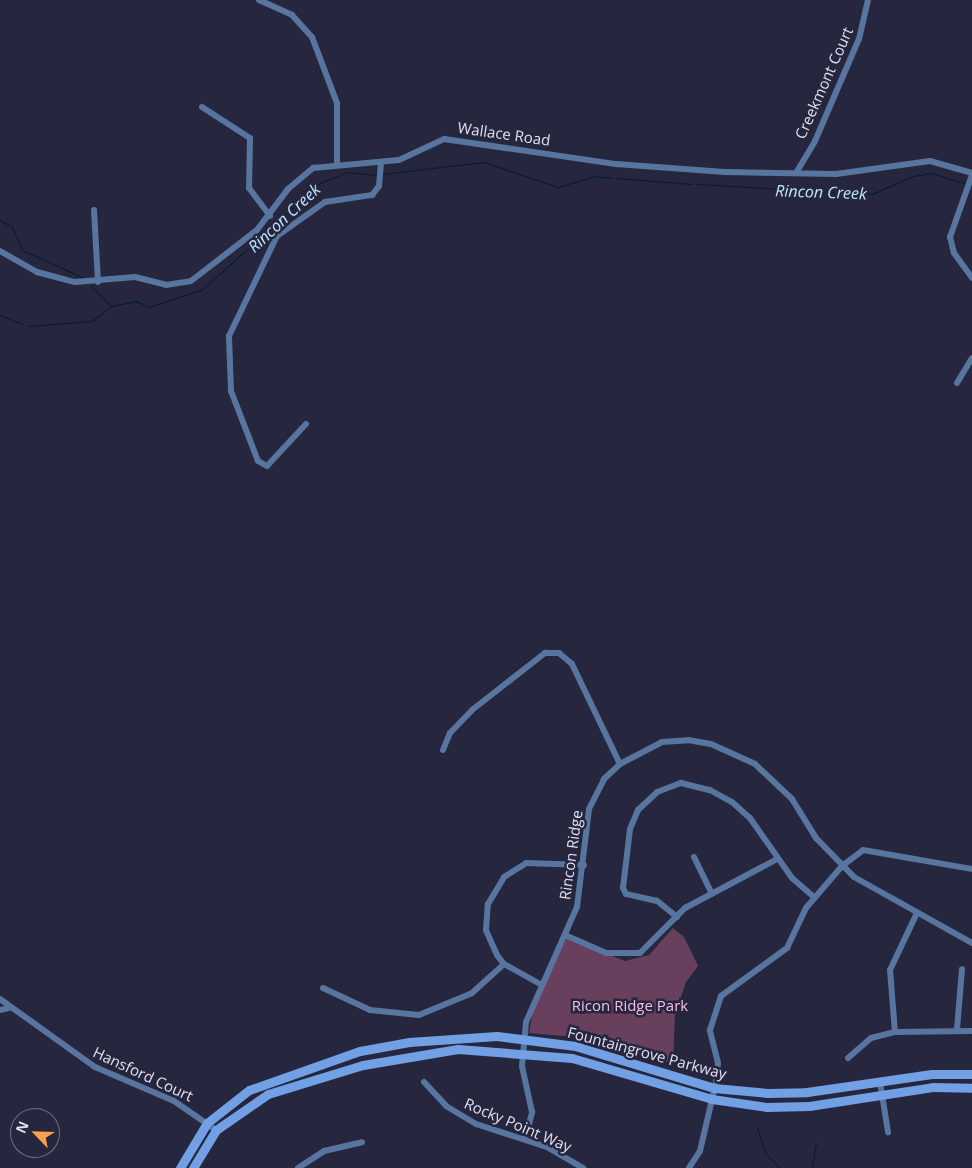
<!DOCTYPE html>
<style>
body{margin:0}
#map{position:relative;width:972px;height:1168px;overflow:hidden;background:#26263e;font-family:"Open Sans",sans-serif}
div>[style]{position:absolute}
.green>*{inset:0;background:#68405d}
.stream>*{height:1px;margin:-0.5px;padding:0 0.5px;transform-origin:0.5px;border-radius:0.5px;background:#011e2b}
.minor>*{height:6px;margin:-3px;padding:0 3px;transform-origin:3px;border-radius:3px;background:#5875a0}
.secondary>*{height:9px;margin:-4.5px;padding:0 4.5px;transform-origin:4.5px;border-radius:4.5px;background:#71a0e4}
span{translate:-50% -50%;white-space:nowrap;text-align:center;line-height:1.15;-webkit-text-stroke:5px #26263e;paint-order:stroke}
.street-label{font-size:15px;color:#e1e1f2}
.park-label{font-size:15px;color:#f8bfe6}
.water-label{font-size:16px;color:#bce7fe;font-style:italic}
.north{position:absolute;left:10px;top:1108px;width:50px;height:50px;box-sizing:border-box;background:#26263e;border:1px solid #717186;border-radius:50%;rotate:294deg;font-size:14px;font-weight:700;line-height:20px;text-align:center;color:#e1e1f2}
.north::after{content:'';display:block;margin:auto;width:18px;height:22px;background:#fb9e51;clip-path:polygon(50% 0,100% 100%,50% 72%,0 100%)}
</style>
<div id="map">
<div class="green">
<i style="clip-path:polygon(673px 928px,684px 937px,698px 966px,686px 982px,675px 1015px,673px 1064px,575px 1037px,529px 1033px,535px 999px,567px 938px,625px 961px,649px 955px)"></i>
</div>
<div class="stream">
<i style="left:382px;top:174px;width:103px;rotate:-6.7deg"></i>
<i style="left:484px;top:162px;width:78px;rotate:18.7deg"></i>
<i style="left:558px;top:187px;width:37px;rotate:-17deg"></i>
<i style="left:593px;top:176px;width:19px;rotate:6deg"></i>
<i style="left:616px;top:178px;width:76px;rotate:4.5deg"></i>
<i style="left:697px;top:184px;width:175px;rotate:3.3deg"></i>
<i style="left:872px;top:194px;width:45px;rotate:-23.7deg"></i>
<i style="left:913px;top:176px;width:18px;rotate:-9deg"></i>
<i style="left:931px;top:173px;width:38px;rotate:17deg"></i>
<i style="left:0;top:220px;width:14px;rotate:30deg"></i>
<i style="left:12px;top:227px;width:25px;rotate:67deg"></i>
<i style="left:22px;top:250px;width:68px;rotate:24.3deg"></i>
<i style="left:91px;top:286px;width:28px;rotate:45deg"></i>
<i style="left:0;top:315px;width:24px;rotate:22deg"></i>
<i style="left:28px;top:326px;width:64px;rotate:-4.5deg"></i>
<i style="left:92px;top:321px;width:24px;rotate:-38deg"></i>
<i style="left:111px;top:306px;width:25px;rotate:-11deg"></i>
<i style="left:136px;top:301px;width:14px;rotate:25deg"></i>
<i style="left:149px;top:307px;width:57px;rotate:-18.4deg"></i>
<i style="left:203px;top:289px;width:158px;rotate:-42.2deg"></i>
<i style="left:320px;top:183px;width:29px;rotate:-22deg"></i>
<i style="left:347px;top:172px;width:31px;rotate:6deg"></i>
<i style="left:757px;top:1127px;width:28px;rotate:72deg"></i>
<i style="left:766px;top:1154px;width:20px;rotate:45deg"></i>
<i style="left:812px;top:1168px;width:25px;rotate:-81deg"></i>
</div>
<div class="minor">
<i style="left:259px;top:0;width:36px;rotate:24deg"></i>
<i style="left:292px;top:15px;width:30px;rotate:48deg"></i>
<i style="left:312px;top:37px;width:71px;rotate:69.3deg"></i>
<i style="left:337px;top:103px;width:61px;rotate:90deg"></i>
<i style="left:202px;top:107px;width:57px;rotate:32.9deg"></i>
<i style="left:250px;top:138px;width:50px;rotate:91.1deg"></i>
<i style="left:249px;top:188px;width:35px;rotate:53deg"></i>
<i style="left:796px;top:173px;width:37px;rotate:-59deg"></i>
<i style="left:815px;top:141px;width:111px;rotate:-66.7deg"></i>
<i style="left:859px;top:39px;width:40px;rotate:-77deg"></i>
<i style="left:972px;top:175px;width:66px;rotate:109.5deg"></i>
<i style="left:950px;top:237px;width:16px;rotate:76deg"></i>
<i style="left:954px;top:253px;width:31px;rotate:54deg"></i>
<i style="left:94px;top:210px;width:72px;rotate:86.8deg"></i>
<i style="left:0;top:251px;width:43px;rotate:29.6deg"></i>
<i style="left:37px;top:272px;width:39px;rotate:15deg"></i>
<i style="left:75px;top:282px;width:60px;rotate:-4.8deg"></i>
<i style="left:135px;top:277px;width:32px;rotate:14deg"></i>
<i style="left:166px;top:285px;width:25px;rotate:-9deg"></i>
<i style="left:191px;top:281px;width:83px;rotate:-37.7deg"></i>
<i style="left:257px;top:230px;width:51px;rotate:-52.9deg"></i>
<i style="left:288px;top:189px;width:33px;rotate:-40deg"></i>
<i style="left:313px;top:168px;width:86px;rotate:-5.3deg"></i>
<i style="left:399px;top:160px;width:50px;rotate:-25deg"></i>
<i style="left:444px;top:139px;width:174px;rotate:8.3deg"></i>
<i style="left:616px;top:164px;width:109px;rotate:4.2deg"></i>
<i style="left:725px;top:172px;width:111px;rotate:1deg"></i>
<i style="left:836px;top:174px;width:95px;rotate:-7.9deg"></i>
<i style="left:930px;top:161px;width:44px;rotate:15.9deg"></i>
<i style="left:957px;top:383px;width:29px;rotate:-59deg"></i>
<i style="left:306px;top:424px;width:57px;rotate:132.9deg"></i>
<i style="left:267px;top:466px;width:10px;rotate:-151deg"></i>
<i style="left:258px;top:461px;width:75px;rotate:-111.1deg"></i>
<i style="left:231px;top:391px;width:55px;rotate:-92.1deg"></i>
<i style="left:229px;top:336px;width:111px;rotate:-64.4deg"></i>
<i style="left:277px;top:236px;width:59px;rotate:-35.3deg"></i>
<i style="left:325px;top:202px;width:48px;rotate:-8.5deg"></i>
<i style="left:372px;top:195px;width:11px;rotate:-52deg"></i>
<i style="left:379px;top:186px;width:24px;rotate:-85deg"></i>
<i style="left:443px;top:750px;width:18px;rotate:-68deg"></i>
<i style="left:450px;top:733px;width:32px;rotate:-46deg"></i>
<i style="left:472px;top:710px;width:93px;rotate:-38deg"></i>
<i style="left:545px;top:653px;width:14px"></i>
<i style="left:559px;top:653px;width:17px;rotate:40deg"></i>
<i style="left:572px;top:664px;width:111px;rotate:64.4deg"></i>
<i style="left:694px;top:857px;width:41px;rotate:64.1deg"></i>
<i style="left:677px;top:917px;width:26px;rotate:-141deg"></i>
<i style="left:657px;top:901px;width:32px;rotate:-167deg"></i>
<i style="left:626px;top:894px;width:7px;rotate:-117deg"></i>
<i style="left:623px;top:888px;width:59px;rotate:-83.2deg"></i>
<i style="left:630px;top:829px;width:21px;rotate:-67deg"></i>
<i style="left:638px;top:810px;width:26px;rotate:-43deg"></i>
<i style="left:657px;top:792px;width:26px;rotate:-21deg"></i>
<i style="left:681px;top:783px;width:30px;rotate:14deg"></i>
<i style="left:710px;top:790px;width:25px;rotate:29deg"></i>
<i style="left:732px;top:802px;width:24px;rotate:42deg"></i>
<i style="left:750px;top:818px;width:73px;rotate:55deg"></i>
<i style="left:792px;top:878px;width:29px;rotate:41deg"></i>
<i style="left:565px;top:935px;width:45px;rotate:23.7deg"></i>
<i style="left:606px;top:953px;width:34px"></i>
<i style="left:640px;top:953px;width:64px;rotate:-45deg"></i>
<i style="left:685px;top:908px;width:104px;rotate:-28deg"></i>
<i style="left:540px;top:984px;width:41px;rotate:-150.9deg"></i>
<i style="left:504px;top:964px;width:11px;rotate:-128deg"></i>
<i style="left:497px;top:955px;width:27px;rotate:-114deg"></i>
<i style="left:486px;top:930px;width:26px;rotate:-86deg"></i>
<i style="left:488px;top:904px;width:31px;rotate:-59deg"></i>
<i style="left:504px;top:877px;width:26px;rotate:-32deg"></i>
<i style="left:526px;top:863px;width:58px;rotate:2deg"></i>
<i style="left:323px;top:988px;width:52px;rotate:25.1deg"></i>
<i style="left:370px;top:1010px;width:49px;rotate:5.8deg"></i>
<i style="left:419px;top:1015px;width:57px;rotate:-22.5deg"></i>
<i style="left:472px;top:993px;width:43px;rotate:-42.2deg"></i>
<i style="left:0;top:999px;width:117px;rotate:35.6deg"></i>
<i style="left:95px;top:1067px;width:86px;rotate:23.3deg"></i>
<i style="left:174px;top:1101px;width:51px;rotate:34.6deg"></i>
<i style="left:0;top:1010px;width:9px;rotate:-13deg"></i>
<i style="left:957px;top:1029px;width:60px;rotate:-85.2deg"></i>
<i style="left:895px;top:1032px;width:62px;rotate:-94.6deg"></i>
<i style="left:890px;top:970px;width:61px;rotate:-64.7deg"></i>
<i style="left:848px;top:1058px;width:30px;rotate:-41deg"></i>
<i style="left:871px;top:1038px;width:25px;rotate:-14deg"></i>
<i style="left:895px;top:1032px;width:77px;rotate:-0.7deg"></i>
<i style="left:424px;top:1082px;width:33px;rotate:47deg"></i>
<i style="left:446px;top:1106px;width:35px;rotate:31deg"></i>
<i style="left:476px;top:1124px;width:75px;rotate:17.9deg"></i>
<i style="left:547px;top:1147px;width:42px;rotate:30.3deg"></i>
<i style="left:880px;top:1082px;width:51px;rotate:80.9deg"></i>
<i style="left:525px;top:1139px;width:28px;rotate:-75deg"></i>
<i style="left:532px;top:1112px;width:47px;rotate:-102.3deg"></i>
<i style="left:522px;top:1066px;width:44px;rotate:-84.8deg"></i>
<i style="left:526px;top:1022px;width:126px;rotate:-66.1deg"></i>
<i style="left:577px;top:907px;width:99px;rotate:-83deg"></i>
<i style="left:589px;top:809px;width:34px;rotate:-63deg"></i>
<i style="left:604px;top:779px;width:22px;rotate:-43deg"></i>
<i style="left:620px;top:764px;width:47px;rotate:-27.6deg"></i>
<i style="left:662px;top:742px;width:26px;rotate:-4deg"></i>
<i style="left:688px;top:740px;width:23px;rotate:10deg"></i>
<i style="left:711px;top:744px;width:48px;rotate:24.4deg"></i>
<i style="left:755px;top:764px;width:51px;rotate:43.4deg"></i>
<i style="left:792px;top:799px;width:46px;rotate:58.4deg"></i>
<i style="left:816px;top:838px;width:54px;rotate:45.7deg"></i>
<i style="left:854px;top:877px;width:135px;rotate:29.2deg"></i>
<i style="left:298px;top:1168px;width:31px;rotate:-33deg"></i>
<i style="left:324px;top:1151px;width:39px;rotate:-13deg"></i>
<i style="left:689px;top:1168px;width:20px;rotate:-57deg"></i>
<i style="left:700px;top:1151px;width:71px;rotate:-76.9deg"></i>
<i style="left:716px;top:1082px;width:19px;rotate:-84deg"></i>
<i style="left:718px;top:1063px;width:34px;rotate:-104deg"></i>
<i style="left:710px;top:1030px;width:36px;rotate:-72deg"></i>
<i style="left:721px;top:996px;width:82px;rotate:-36deg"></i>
<i style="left:787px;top:948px;width:44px;rotate:-64.6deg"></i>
<i style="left:806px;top:908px;width:55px;rotate:-49.4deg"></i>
<i style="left:842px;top:866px;width:26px;rotate:-37deg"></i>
<i style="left:863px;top:850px;width:111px;rotate:9.9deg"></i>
</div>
<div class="secondary">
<i style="left:180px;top:1168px;width:52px;rotate:-59deg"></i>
<i style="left:207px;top:1123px;width:53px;rotate:-38.2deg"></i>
<i style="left:249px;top:1090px;width:118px;rotate:-19.4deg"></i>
<i style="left:360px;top:1051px;width:50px;rotate:-10.4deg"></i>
<i style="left:409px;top:1042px;width:88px;rotate:-3.9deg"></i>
<i style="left:497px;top:1036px;width:79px;rotate:7.3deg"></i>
<i style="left:575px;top:1046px;width:145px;rotate:16.8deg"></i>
<i style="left:714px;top:1088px;width:54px;rotate:5.3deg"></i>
<i style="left:768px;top:1093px;width:39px;rotate:-1deg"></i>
<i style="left:807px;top:1092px;width:126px;rotate:-8.2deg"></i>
<i style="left:932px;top:1074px;width:40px"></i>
<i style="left:193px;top:1168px;width:44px;rotate:-58.8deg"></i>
<i style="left:216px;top:1130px;width:63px;rotate:-34.7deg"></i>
<i style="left:268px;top:1094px;width:99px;rotate:-17deg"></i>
<i style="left:363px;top:1065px;width:96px;rotate:-9.6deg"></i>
<i style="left:458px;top:1049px;width:114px;rotate:4.5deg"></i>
<i style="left:572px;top:1058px;width:146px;rotate:16.3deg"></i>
<i style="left:712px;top:1099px;width:56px;rotate:8.3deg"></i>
<i style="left:767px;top:1107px;width:42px;rotate:-1.4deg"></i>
<i style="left:809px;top:1106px;width:125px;rotate:-8.7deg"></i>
<i style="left:933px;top:1087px;width:39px;rotate:1deg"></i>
</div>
<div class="street-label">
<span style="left:824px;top:83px;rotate:-66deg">Creekmont Court</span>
<span style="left:504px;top:134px;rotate:8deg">Wallace Road</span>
<span style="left:571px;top:855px;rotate:-82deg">Rincon Ridge</span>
<span style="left:647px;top:1053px;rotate:15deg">Fountaingrove Parkway</span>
<span style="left:143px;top:1074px;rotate:25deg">Hansford Court</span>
<span style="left:518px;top:1125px;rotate:23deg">Rocky Point Way</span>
</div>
<div class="park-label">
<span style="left:630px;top:1006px">Ricon Ridge Park</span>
</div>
<div class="water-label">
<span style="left:821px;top:192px;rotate:2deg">Rincon Creek</span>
<span style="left:284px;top:218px;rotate:-43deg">Rincon Creek</span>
</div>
<div class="north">N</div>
</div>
